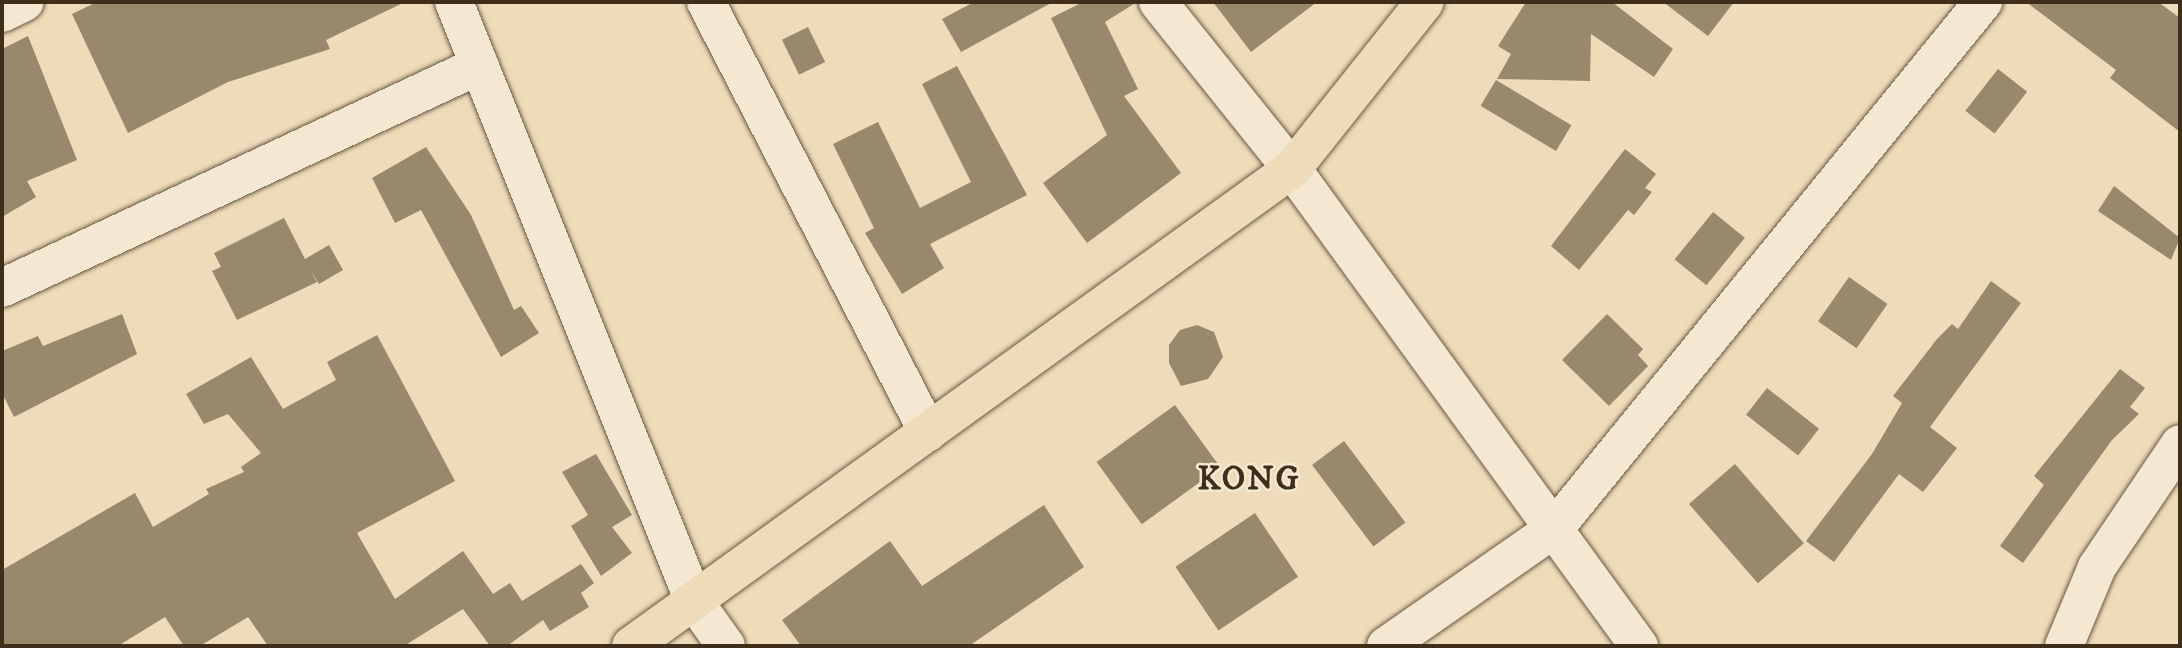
<!DOCTYPE html>
<style>
body{margin:0}
#map{position:relative;width:2182px;height:648px;overflow:hidden;background:#eedbb9;font-family:"IM FELL DW Pica",serif}
div>[style]{position:absolute}
.building>*{inset:0;background:#9a886d;transform-origin:0 0}
.roads{filter:drop-shadow(0 0 2px #6a5942) drop-shadow(0 0 2px #6a5942)}
.minor>*{height:38px;margin:-19px;padding:0 19px;transform-origin:19px;border-radius:19px;background:#f4e8d2}
.major>*{height:38px;margin:-19px;padding:0 19px;transform-origin:19px;border-radius:19px;background:#eedbb9}
span{translate:-50% -50%;white-space:nowrap;text-align:center;line-height:1.15;-webkit-text-stroke:5px #f4e8d2;paint-order:stroke}
.district-label{font-size:33px;color:#3e2e1a;font-weight:700;letter-spacing:2px}
.frame{position:absolute;inset:0;border:4px solid #3e2e1a;pointer-events:none}
</style>
<div id="map">
<div class="building">
<i style="clip-path:polygon(97px 2px,405px 2px,326px 40px,330px 49px,228px 82px,128px 133px,72px 14px)"></i>
<i style="clip-path:polygon(974px 2px,1053px 2px,961px 52px,942px 19px)"></i>
<i style="clip-path:polygon(1083px 2px,1137px 2px,1105px 22px,1138px 89px,1124px 96px,1181px 173px,1087px 243px,1043px 183px,1107px 135px,1051px 18px)"></i>
<i style="clip-path:polygon(1213px 2px,1317px 2px,1251px 52px)"></i>
<i style="clip-path:polygon(1526px 2px,1612px 2px,1673px 49px,1654px 77px,1591px 34px,1590px 81px,1497px 79px,1511px 54px,1498px 46px)"></i>
<i style="clip-path:polygon(1663px 2px,1734px 2px,1708px 36px)"></i>
<i style="clip-path:polygon(2026px 2px,2158px 2px,2180px 18px,2180px 132px,2110px 78px,2116px 70px)"></i>
<i style="left:808px;top:27px;width:39px;height:29px;rotate:64deg"></i>
<i style="clip-path:polygon(28px 36px,77px 160px,27px 181px,36px 197px,2px 217px,2px 49px)"></i>
<i style="clip-path:polygon(957px 66px,1027px 195px,930px 244px,944px 268px,902px 294px,865px 233px,874px 228px,833px 144px,878px 122px,920px 208px,971px 182px,922px 84px)"></i>
<i style="left:1998px;top:69px;width:37px;height:53px;rotate:38deg"></i>
<i style="left:1496px;top:80px;width:88px;height:30px;rotate:31deg"></i>
<i style="clip-path:polygon(426px 147px,471px 215px,514px 310px,521px 306px,539px 333px,501px 357px,421px 210px,395px 223px,372px 178px)"></i>
<i style="clip-path:polygon(1625px 149px,1656px 174px,1645px 188px,1652px 192px,1634px 215px,1628px 210px,1579px 270px,1551px 246px)"></i>
<i style="clip-path:polygon(2114px 186px,2180px 238px,2171px 260px,2098px 211px)"></i>
<i style="left:1713px;top:212px;width:41px;height:61px;rotate:39deg"></i>
<i style="clip-path:polygon(284px 218px,305px 259px,329px 245px,343px 270px,319px 284px,309px 268px,317px 282px,237px 320px,212px 271px,221px 267px,214px 253px)"></i>
<i style="left:1849px;top:277px;width:47px;height:54px;rotate:35deg"></i>
<i style="clip-path:polygon(1991px 281px,2021px 303px,1930px 427px,1957px 448px,1923px 492px,1899px 474px,1834px 562px,1806px 541px,1872px 454px,1902px 403px,1893px 396px,1937px 339px,1952px 324px,1958px 329px)"></i>
<i style="clip-path:polygon(122px 314px,137px 354px,14px 417px,2px 393px,2px 351px,38px 336px,43px 346px)"></i>
<i style="clip-path:polygon(1607px 314px,1643px 349px,1638px 355px,1648px 366px,1609px 406px,1562px 360px)"></i>
<i style="clip-path:polygon(1197px 325px,1214px 332px,1223px 357px,1208px 379px,1181px 386px,1169px 363px,1169px 345px,1180px 330px)"></i>
<i style="clip-path:polygon(377px 335px,455px 481px,357px 533px,395px 599px,463px 551px,493px 594px,510px 583px,522px 601px,581px 564px,594px 583px,581px 593px,589px 607px,550px 631px,543px 620px,507px 646px,490px 646px,463px 609px,404px 646px,268px 646px,248px 617px,200px 646px,184px 646px,165px 617px,118px 646px,2px 646px,2px 570px,135px 493px,153px 527px,209px 494px,206px 489px,244px 472px,241px 467px,261px 453px,228px 414px,204px 424px,186px 394px,251px 357px,283px 409px,336px 380px,327px 362px)"></i>
<i style="clip-path:polygon(2120px 369px,2145px 388px,2130px 407px,2139px 414px,2112px 440px,2023px 563px,2000px 546px,2044px 485px,2034px 476px)"></i>
<i style="left:1767px;top:388px;width:66px;height:34px;rotate:38deg"></i>
<i style="left:1175px;top:405px;width:77px;height:97px;rotate:54deg"></i>
<i style="left:1344px;top:441px;width:102px;height:40px;rotate:53deg"></i>
<i style="clip-path:polygon(596px 454px,632px 515px,612px 527px,632px 553px,601px 576px,571px 526px,588px 515px,562px 472px)"></i>
<i style="left:1735px;top:464px;width:105px;height:61px;rotate:49deg"></i>
<i style="clip-path:polygon(1044px 505px,1084px 567px,969px 646px,801px 646px,782px 620px,890px 541px,922px 586px)"></i>
<i style="left:1255px;top:513px;width:77px;height:96px;rotate:56deg"></i>
</div>
<div class="roads">
<div class="minor">
<i style="left:454px;top:2px;width:645px;rotate:68.17deg"></i>
<i style="left:694px;top:601px;width:55px;rotate:54.6deg"></i>
<i style="left:706px;top:2px;width:484px;rotate:62.7deg"></i>
<i style="left:1158px;top:2px;width:214px;rotate:51.3deg"></i>
<i style="left:1292px;top:169px;width:590px;rotate:53.97deg"></i>
<i style="left:2px;top:13px;width:25px;rotate:-26deg"></i>
<i style="left:2px;top:288px;width:527px;rotate:-25.01deg"></i>
<i style="left:1386px;top:646px;width:205px;rotate:-34.9deg"></i>
<i style="left:1554px;top:529px;width:680px;rotate:-50.85deg"></i>
<i style="left:2064px;top:646px;width:86px;rotate:-67.3deg"></i>
<i style="left:2097px;top:567px;width:148px;rotate:-56deg"></i>
</div>
<div class="major">
<i style="left:631px;top:646px;width:815px;rotate:-35.82deg"></i>
<i style="left:1292px;top:169px;width:213px;rotate:-51.5deg"></i>
</div>
</div>
<div class="district-label">
<span style="left:1249px;top:480px">KONG</span>
</div>
<div class="frame"></div>
</div>
